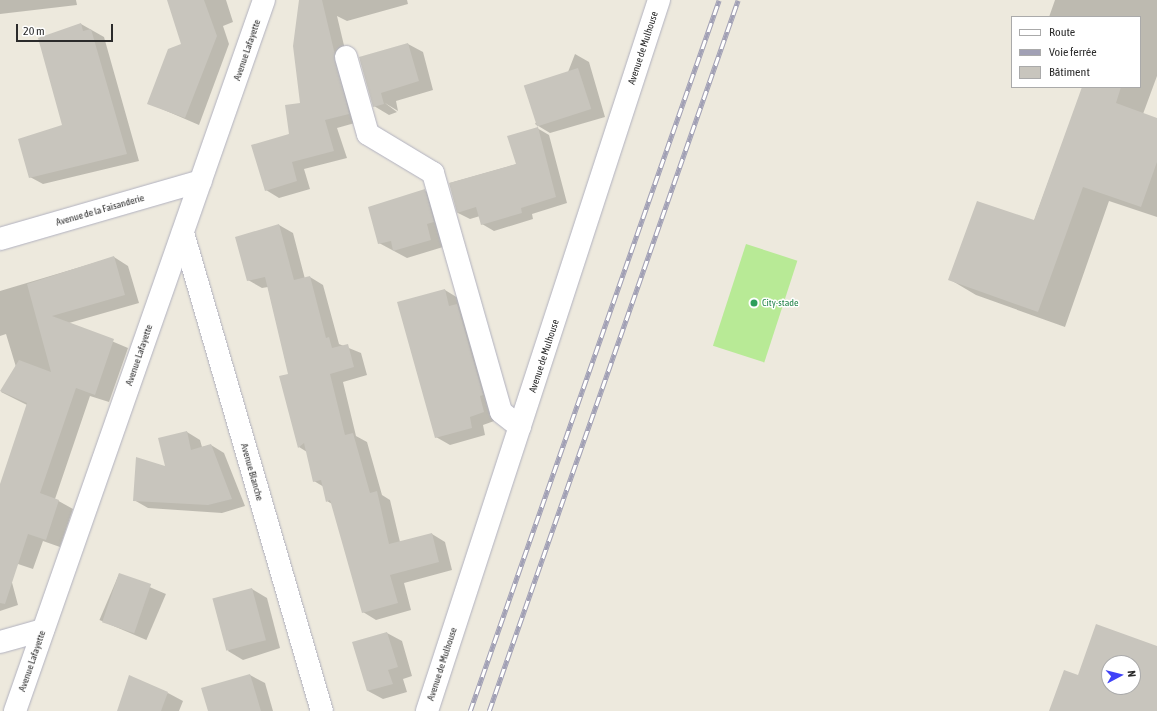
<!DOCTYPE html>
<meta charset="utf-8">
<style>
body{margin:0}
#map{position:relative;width:1157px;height:711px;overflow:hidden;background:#ede9dd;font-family:"Asap Condensed",sans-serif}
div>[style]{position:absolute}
.pitch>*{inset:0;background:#b8ea96;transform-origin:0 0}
.shadow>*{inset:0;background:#0003;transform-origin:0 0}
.building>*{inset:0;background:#c8c5bd;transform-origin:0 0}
.roads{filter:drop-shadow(0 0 1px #b1b1bf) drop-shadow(0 0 1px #b1b1bf)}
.minor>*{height:22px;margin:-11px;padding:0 11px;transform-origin:11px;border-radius:11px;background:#fff}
.rail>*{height:4.5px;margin-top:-2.25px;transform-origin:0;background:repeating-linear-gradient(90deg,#fff 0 9px,#a1a0b5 0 18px);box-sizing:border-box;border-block:1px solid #a1a0b5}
.dots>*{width:11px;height:11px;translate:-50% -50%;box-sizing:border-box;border:2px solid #fff;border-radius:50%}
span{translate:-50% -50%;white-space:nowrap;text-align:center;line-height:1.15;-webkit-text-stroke:3px #fff;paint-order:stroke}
.street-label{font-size:10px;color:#2b2b2b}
.leisure-label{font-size:10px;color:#27864d}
.left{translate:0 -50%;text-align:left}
.legend{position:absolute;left:1011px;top:16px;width:130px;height:72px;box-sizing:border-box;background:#fff;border:1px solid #aaa;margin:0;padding:5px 7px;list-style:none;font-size:12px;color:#2b2b2b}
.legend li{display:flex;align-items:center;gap:8px;height:20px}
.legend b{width:20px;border:1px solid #aaa}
.north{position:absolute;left:1101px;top:655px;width:40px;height:40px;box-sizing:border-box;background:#fff;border:1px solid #aaa;border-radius:50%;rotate:83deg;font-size:11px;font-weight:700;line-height:16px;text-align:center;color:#2b2b2b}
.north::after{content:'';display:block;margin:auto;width:14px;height:18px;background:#3f42f8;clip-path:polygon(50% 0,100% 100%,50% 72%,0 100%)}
.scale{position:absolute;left:16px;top:24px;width:97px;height:18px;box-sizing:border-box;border:2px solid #2b2b2b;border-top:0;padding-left:5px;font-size:12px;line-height:14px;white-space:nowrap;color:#2b2b2b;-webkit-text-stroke:3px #fff;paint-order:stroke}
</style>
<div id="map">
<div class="pitch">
<i style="left:746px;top:244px;width:54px;height:107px;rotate:18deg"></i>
</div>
<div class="shadow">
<i style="clip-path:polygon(0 0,76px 0,77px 5px,0 14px)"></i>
<i style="clip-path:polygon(168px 0,226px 0,233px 22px,223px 26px,229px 44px,199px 125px,148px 103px,182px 44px)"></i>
<i style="clip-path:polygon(300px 0,407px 0,408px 4px,347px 21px,337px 16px,362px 121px,337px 128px,347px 158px,304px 169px,310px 189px,279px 198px,266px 190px,301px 104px)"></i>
<i style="clip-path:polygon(1055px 0,1157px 0,1157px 76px,1143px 114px,1157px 119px,1157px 217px,1109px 201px,1065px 327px,976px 295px,949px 279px,1034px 221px,1083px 87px,1140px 87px,1140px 17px,1049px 17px)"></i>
<i style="clip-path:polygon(81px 24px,104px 37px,139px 161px,43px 184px,30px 177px,63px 126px)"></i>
<i style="clip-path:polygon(408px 44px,423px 52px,433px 90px,396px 101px,398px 111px,385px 103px,397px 112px,389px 115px,374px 106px,360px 58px)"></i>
<i style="clip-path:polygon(575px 54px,589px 62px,605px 117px,550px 133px,535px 124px,568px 72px)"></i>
<i style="clip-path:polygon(537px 128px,549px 135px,567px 203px,532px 214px,533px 219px,494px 231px,482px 224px,480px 216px,470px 219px,458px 213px,450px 183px,517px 164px)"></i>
<i style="clip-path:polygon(424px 190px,437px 198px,443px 247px,407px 258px,379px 243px)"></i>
<i style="clip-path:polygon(279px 225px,293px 233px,305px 279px,310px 277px,323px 285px,339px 344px,361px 353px,367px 375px,343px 382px,356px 436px,367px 442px,382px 495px,390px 500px,400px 542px,432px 534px,445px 542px,452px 570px,404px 583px,411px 610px,376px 620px,363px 612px,332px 504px,327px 501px,324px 487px,314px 481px,307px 452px,299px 447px,280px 377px,289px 375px,268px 287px,262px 288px,248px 280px)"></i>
<i style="clip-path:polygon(114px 257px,128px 266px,139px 303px,69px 323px,128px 348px,109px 402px,90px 396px,55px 499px,73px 509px,60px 547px,43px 541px,33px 569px,6px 560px,18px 605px,0 611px,0 525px,27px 405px,1px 392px,16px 367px,6px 334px,0 336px,0 291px)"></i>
<i style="clip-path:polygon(445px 290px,458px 298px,497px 420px,483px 425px,485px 435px,450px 445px,436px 437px)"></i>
<i style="clip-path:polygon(187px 432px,200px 440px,202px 447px,211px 445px,224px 453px,245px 506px,222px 513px,148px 508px,134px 500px,166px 468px)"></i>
<i style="left:119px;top:574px;width:51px;height:50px;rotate:23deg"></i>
<i style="clip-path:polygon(252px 589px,267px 598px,280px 648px,243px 660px,228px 651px)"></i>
<i style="clip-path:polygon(387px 633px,402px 641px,412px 676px,403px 679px,407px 692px,383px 699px,368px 691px)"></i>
<i style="clip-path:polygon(250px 675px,265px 683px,273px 711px,209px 711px)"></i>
<i style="clip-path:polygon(168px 693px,183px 701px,179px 711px,118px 711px)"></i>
</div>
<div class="building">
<i style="clip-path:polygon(167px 0,204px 0,217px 36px,185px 118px,147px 104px,168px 49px,181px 44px)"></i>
<i style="clip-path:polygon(299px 0,322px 0,349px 114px,325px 120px,334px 151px,292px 162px,297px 181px,265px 191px,251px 145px,289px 134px,285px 105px,300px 103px,293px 46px)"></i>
<i style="clip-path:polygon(81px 23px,83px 31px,91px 29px,127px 154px,29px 178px,18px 139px,62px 125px,38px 38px)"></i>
<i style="clip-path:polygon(408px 43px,419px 81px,381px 93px,384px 104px,373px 107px,359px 57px)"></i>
<i style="left:578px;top:68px;width:43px;height:57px;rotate:72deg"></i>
<i style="clip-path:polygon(1082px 87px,1121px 87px,1116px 103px,1157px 118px,1157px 162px,1141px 207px,1083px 187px,1038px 312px,948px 280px,977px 201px,1034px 220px)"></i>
<i style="clip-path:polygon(538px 127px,556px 197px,521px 208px,522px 213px,481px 225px,476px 207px,457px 213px,449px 183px,516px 164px,507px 136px)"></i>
<i style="clip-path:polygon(425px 189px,434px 222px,427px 224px,431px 240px,393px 251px,391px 241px,378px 244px,368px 207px)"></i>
<i style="clip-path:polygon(279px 224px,294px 280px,310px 276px,326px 338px,329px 337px,332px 348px,348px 344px,354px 367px,330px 374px,345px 435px,353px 433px,370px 493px,377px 491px,389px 544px,432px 533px,439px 562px,390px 575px,398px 603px,362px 613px,330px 500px,326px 502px,321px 480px,313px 482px,304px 443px,298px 448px,279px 376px,288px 374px,265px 277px,247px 281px,235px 237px)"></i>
<i style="clip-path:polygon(114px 256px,125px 295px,52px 316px,114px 339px,95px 395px,76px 388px,40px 493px,59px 500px,46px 540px,28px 534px,5px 604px,0 603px,0 484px,27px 403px,0 391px,19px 360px,51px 372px,27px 284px)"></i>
<i style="clip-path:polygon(445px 289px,449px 306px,457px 304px,483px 395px,480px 396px,484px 412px,470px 417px,472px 428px,435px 438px,397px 302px)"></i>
<i style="clip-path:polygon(187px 431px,191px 450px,211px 444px,232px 499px,208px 505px,133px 501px,136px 457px,165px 466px,158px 438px)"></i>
<i style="left:119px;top:573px;width:34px;height:52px;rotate:19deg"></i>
<i style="left:252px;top:588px;width:54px;height:41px;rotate:75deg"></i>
<i style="clip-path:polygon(evenodd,1096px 624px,1157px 646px,1157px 711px,1049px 711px,1064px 670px,1078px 675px,1096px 624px,1109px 663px,1133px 663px,1133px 687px,1109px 687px,1109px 663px)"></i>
<i style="clip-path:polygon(387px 632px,398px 667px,388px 670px,393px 684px,367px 691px,352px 642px)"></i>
<i style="clip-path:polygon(250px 674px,261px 711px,208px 711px,201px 688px)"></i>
<i style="clip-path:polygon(129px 675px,168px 692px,161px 711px,117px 711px)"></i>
</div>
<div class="roads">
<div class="minor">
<i style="left:346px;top:57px;width:80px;rotate:74.1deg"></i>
<i style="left:368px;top:134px;width:76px;rotate:31deg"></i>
<i style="left:433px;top:173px;width:248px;rotate:74.1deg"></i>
<i style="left:501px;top:412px;width:24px;rotate:38deg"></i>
<i style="left:183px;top:233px;width:498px;rotate:73.8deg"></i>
<i style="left:0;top:239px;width:209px;rotate:-16.1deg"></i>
<i style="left:0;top:642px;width:45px;rotate:-15.6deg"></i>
<i style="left:15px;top:711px;width:753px;rotate:-70.7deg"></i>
<i style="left:427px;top:711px;width:748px;rotate:-71.93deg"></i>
</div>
</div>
<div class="rail">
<i style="left:470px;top:711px;width:753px;rotate:-70.7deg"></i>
<i style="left:489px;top:711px;width:753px;rotate:-70.7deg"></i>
</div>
<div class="dots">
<i style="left:754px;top:303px;background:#2e9e5b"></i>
</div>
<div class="street-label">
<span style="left:643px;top:48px;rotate:-72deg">Avenue de Mulhouse</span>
<span style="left:247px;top:50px;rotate:-71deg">Avenue Lafayette</span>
<span style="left:100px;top:210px;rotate:-16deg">Avenue de la Faisanderie</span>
<span style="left:139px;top:355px;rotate:-71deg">Avenue Lafayette</span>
<span style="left:544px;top:356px;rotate:-72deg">Avenue de Mulhouse</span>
<span style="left:252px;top:472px;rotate:74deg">Avenue Blanche</span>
<span style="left:32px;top:661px;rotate:-71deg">Avenue Lafayette</span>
<span style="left:442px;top:664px;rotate:-72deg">Avenue de Mulhouse</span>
</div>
<div class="leisure-label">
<span class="left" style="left:762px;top:303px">City-stade</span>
</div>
<ul class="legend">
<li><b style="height:5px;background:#fff"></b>Route</li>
<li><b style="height:5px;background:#a1a0b5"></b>Voie ferrée</li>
<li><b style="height:11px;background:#c8c5bd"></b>Bâtiment</li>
</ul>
<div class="north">N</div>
<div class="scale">20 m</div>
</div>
